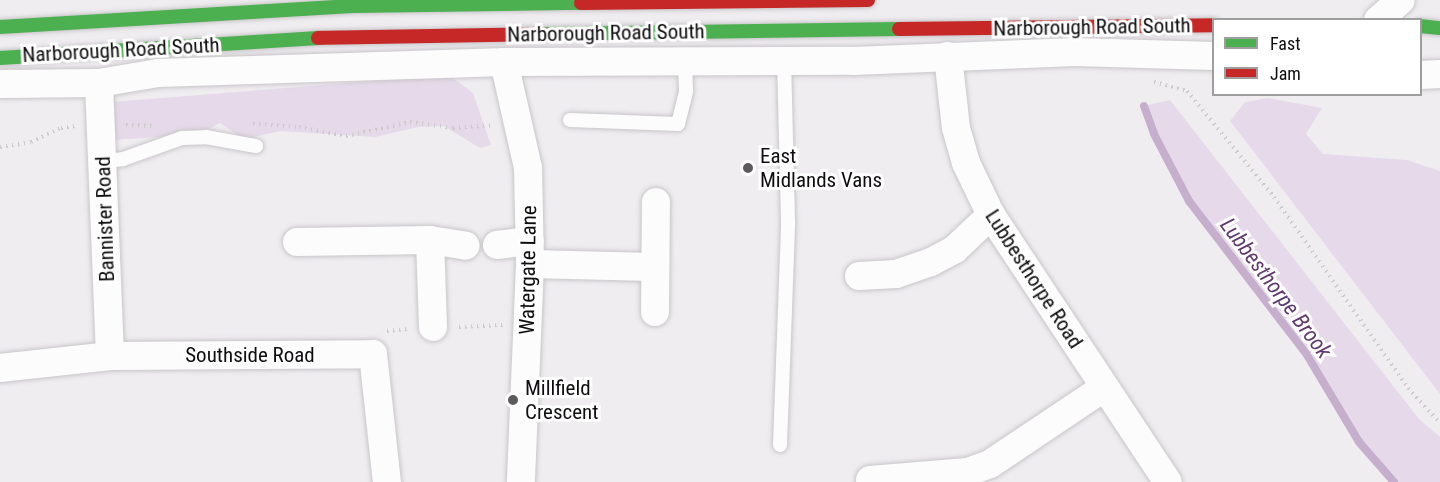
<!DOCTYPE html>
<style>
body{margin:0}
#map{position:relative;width:1440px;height:482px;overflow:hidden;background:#f0edf1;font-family:"Roboto Condensed",sans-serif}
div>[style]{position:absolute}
.green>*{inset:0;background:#e6daea}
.stream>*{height:8px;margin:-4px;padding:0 4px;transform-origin:4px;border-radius:4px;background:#c5afcd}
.path>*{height:4px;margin-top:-2px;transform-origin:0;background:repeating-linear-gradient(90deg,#cccbcc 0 1.5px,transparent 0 6px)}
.roads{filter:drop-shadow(0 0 2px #c8c6c9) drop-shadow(0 0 2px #c8c6c9)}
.lane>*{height:14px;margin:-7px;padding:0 7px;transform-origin:7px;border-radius:7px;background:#fdfcfd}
.street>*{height:28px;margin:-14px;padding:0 14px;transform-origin:14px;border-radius:14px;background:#fdfcfd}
.fast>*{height:14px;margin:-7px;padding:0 7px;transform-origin:7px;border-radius:7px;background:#4caf50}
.jam>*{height:14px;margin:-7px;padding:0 7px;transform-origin:7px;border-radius:7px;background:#c62828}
.dots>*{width:16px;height:16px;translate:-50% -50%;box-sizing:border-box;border:3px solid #fff;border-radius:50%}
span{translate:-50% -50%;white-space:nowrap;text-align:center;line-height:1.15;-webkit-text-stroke:6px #fff;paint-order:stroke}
.street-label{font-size:21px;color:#0f0d0f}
.poi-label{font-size:21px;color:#0f0d0f}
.left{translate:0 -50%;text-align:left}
.water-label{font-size:22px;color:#61396e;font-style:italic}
.legend{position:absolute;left:1212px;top:18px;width:210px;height:78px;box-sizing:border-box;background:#fff;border:2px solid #9f9e9f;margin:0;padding:8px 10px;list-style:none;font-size:18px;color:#0f0d0f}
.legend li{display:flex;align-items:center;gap:12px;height:30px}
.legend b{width:30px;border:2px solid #9f9e9f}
</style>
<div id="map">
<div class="green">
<i style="clip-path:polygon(449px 75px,473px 93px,491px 145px,480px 148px,444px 126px,418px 127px,375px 137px,281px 131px,243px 139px,220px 123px,199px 134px,101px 141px,111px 102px)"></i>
<i style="clip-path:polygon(1268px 98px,1322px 108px,1306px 134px,1323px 154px,1407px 160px,1440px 171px,1440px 394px,1230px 121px,1245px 102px)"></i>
<i style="clip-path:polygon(1170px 100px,1419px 419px,1440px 437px,1440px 482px,1394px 482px,1359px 442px,1307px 355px,1189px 201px,1154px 134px,1144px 106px)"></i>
</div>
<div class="stream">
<i style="left:1144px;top:106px;width:30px;rotate:70deg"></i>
<i style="left:1154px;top:134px;width:76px;rotate:62.4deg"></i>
<i style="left:1189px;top:201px;width:194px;rotate:52.5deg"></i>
<i style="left:1307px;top:355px;width:101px;rotate:59.1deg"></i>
<i style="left:1359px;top:442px;width:53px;rotate:48.8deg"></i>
</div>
<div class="path">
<i style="left:1154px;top:82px;width:34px;rotate:15deg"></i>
<i style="left:1187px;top:91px;width:137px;rotate:50.6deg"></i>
<i style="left:1274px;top:197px;width:233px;rotate:54.9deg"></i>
<i style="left:1408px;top:388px;width:47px;rotate:47.6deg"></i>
<i style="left:253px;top:124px;width:46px;rotate:3.7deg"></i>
<i style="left:299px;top:127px;width:48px;rotate:10.8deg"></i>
<i style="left:346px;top:136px;width:66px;rotate:-12.3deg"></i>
<i style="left:410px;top:122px;width:43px;rotate:7.9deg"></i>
<i style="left:453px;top:128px;width:39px;rotate:-4deg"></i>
<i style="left:126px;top:125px;width:28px;rotate:2deg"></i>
<i style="left:0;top:147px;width:31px;rotate:-9deg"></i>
<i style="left:31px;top:142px;width:33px;rotate:-25deg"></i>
<i style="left:61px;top:128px;width:15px;rotate:-8deg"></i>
<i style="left:459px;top:327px;width:44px;rotate:-2.6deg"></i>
<i style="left:387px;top:331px;width:20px;rotate:-6deg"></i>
</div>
<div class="roads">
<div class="lane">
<i style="left:570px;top:120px;width:108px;rotate:2.1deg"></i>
<i style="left:678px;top:124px;width:34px;rotate:-76deg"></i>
<i style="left:686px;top:91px;width:32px;rotate:-92deg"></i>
<i style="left:102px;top:161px;width:21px;rotate:-5deg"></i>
<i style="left:123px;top:159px;width:63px;rotate:-19.6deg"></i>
<i style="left:182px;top:138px;width:24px;rotate:-2deg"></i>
<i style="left:206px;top:137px;width:51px;rotate:10.2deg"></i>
<i style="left:780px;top:445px;width:223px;rotate:-87.9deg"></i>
<i style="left:788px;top:222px;width:162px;rotate:-91.4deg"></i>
</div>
<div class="street">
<i style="left:1378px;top:20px;width:30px;rotate:-41deg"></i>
<i style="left:948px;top:56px;width:72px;rotate:83.7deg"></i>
<i style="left:956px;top:128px;width:36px;rotate:74deg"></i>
<i style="left:966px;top:163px;width:58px;rotate:64.3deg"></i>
<i style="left:991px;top:215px;width:320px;rotate:56.5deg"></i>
<i style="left:504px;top:62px;width:109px;rotate:77.2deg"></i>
<i style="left:528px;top:168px;width:96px;rotate:88.8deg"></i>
<i style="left:530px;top:264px;width:218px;rotate:92.4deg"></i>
<i style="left:1420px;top:75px;width:20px;rotate:-3deg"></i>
<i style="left:99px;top:83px;width:273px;rotate:87.7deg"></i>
<i style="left:0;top:84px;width:99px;rotate:-0.6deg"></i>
<i style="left:99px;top:83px;width:60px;rotate:-9.6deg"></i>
<i style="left:158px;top:73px;width:346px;rotate:-1.8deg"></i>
<i style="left:504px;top:62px;width:349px;rotate:-0.2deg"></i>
<i style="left:853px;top:61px;width:222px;rotate:-2.3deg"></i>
<i style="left:1075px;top:52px;width:139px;rotate:1.6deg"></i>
<i style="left:430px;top:240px;width:87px;rotate:88deg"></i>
<i style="left:297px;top:242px;width:133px;rotate:-0.9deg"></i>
<i style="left:430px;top:240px;width:36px;rotate:9deg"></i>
<i style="left:497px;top:245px;width:33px;rotate:-7deg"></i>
<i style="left:530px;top:264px;width:123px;rotate:1.4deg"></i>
<i style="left:859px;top:276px;width:37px;rotate:-3deg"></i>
<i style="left:896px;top:274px;width:37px;rotate:-19deg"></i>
<i style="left:931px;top:262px;width:27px;rotate:-28deg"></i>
<i style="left:955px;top:249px;width:50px;rotate:-43.4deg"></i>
<i style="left:655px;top:312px;width:110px;rotate:-89.5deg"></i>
<i style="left:0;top:368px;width:111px;rotate:-6.2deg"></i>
<i style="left:110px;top:356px;width:263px;rotate:-0.4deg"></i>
<i style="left:373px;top:354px;width:129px;rotate:83.8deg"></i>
<i style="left:870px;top:480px;width:98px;rotate:-4.7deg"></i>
<i style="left:968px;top:472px;width:23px;rotate:-20deg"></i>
<i style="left:990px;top:464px;width:138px;rotate:-33.8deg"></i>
</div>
<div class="fast">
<i style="left:1420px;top:26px;width:20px;rotate:6deg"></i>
<i style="left:0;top:27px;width:353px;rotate:-3.4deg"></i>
<i style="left:352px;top:6px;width:229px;rotate:-0.8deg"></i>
<i style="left:543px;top:34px;width:356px;rotate:-0.8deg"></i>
<i style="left:0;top:58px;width:319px;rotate:-3.6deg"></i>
</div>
<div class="jam">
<i style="left:581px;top:3px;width:287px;rotate:-0.6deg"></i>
<i style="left:899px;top:29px;width:315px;rotate:-0.7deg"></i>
<i style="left:318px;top:38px;width:225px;rotate:-1deg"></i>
</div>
</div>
<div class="dots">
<i style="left:748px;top:168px;background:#5e5b5e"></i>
<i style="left:513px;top:400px;background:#5e5b5e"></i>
</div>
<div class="street-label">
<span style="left:1092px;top:27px;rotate:-1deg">Narborough Road South</span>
<span style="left:606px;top:33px;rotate:-1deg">Narborough Road South</span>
<span style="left:121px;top:50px;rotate:-3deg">Narborough Road South</span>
<span style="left:105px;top:219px;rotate:-92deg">Bannister Road</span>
<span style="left:528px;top:270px;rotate:-89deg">Watergate Lane</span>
<span style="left:1034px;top:279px;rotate:57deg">Lubbesthorpe Road</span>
<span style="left:250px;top:355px">Southside Road</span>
</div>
<div class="poi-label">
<span class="left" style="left:760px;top:168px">East<br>Midlands Vans</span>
<span class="left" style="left:525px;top:400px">Millfield<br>Crescent</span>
</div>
<div class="water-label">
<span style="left:1276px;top:288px;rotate:53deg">Lubbesthorpe Brook</span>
</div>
<ul class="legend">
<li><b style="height:8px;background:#4caf50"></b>Fast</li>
<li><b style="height:8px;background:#c62828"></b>Jam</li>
</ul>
</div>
